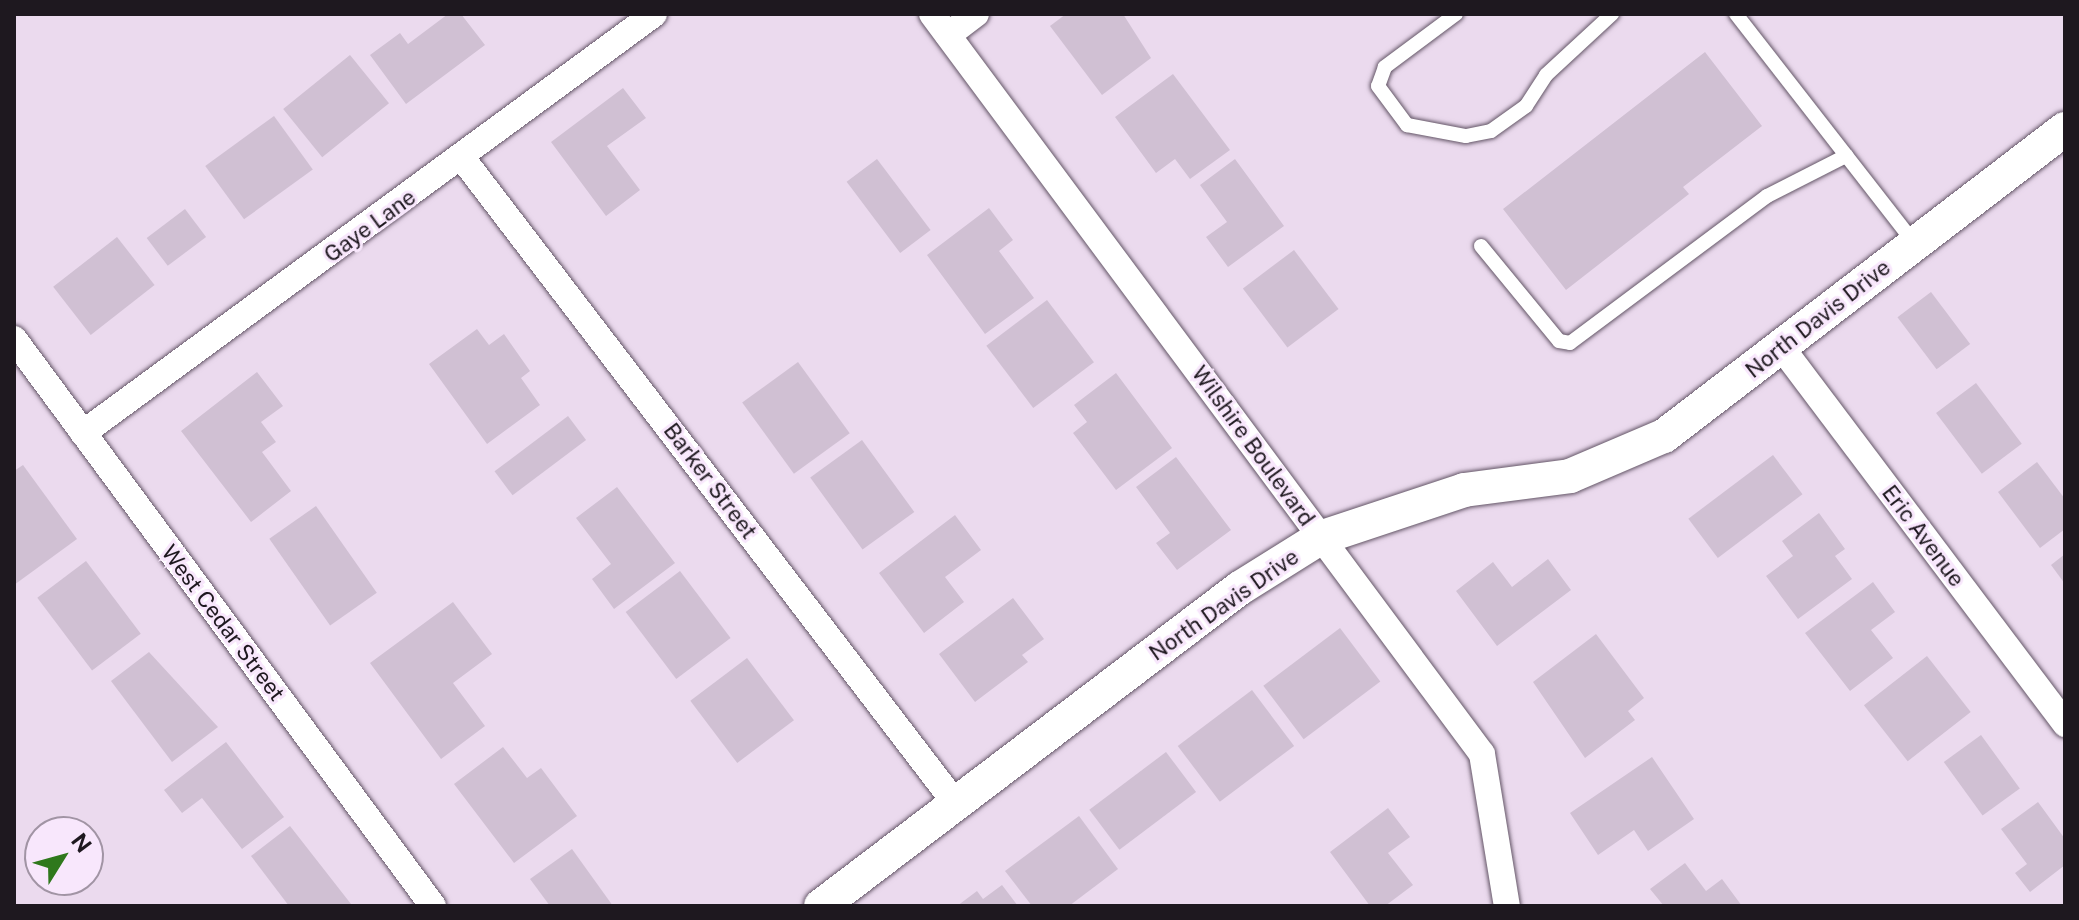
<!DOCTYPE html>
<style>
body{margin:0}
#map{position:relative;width:2079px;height:920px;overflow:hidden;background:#ebdaee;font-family:"Public Sans",sans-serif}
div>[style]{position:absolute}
.building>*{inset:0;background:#d0c0d3;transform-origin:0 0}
.roads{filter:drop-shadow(0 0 2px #645667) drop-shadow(0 0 2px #645667)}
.service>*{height:14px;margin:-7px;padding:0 7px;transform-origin:7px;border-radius:7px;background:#fff}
.minor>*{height:26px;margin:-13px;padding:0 13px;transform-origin:13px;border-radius:13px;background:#fff}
.tertiary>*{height:34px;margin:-17px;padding:0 17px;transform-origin:17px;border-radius:17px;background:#fff}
span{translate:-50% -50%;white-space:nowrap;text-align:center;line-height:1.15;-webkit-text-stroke:6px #f8e7fc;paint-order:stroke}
.street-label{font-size:22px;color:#1e181f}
.frame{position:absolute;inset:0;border:16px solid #1e181f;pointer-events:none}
.north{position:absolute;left:24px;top:816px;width:80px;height:80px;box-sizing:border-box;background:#f8e7fc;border:2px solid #a194a4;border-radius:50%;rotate:53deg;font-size:22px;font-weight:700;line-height:32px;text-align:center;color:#1e181f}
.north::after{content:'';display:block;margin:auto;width:28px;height:36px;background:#2f781c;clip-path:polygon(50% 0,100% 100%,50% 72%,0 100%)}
</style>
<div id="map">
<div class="building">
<i style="clip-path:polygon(448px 14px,461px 14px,485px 45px,406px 104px,370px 55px,400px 33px,408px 44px)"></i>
<i style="clip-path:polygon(1066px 14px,1123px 14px,1151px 58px,1102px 95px,1050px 26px)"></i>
<i style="clip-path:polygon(1705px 52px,1762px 126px,1683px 187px,1689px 194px,1566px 290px,1503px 209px)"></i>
<i style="left:350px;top:55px;width:62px;height:86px;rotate:51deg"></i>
<i style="clip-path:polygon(1173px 74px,1230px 150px,1190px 179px,1175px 159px,1156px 173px,1115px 117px)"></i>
<i style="clip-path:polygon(623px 88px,646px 118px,607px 146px,640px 190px,606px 216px,551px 142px)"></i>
<i style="left:274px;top:116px;width:66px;height:85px;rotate:54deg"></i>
<i style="left:877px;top:159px;width:89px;height:38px;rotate:53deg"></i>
<i style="clip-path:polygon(1235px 159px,1284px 226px,1228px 267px,1206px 237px,1227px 222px,1200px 185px)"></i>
<i style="clip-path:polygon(989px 208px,1013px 240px,999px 251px,1034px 298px,985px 334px,927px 255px)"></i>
<i style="left:185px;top:209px;width:35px;height:48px;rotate:53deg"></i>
<i style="left:117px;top:237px;width:61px;height:81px;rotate:52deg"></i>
<i style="left:1294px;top:250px;width:74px;height:64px;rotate:53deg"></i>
<i style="left:1931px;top:292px;width:65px;height:42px;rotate:53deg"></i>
<i style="left:1047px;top:300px;width:78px;height:76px;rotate:53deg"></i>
<i style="clip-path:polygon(477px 329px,489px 345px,504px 334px,530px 371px,521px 378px,540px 405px,487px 444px,429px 364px)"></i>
<i style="left:798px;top:362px;width:88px;height:69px;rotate:54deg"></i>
<i style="clip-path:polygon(257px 372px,283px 406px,261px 422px,276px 442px,262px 452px,291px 491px,251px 522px,181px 431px)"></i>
<i style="clip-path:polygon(1116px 373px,1172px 448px,1116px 490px,1073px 433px,1087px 422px,1074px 405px)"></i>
<i style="left:1976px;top:383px;width:76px;height:50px;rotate:53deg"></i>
<i style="left:568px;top:416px;width:30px;height:92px;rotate:53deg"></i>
<i style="left:862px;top:440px;width:89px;height:64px;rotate:54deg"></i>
<i style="left:1773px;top:455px;width:49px;height:106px;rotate:53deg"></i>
<i style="clip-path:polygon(1176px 457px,1231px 530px,1177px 570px,1156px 543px,1170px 533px,1136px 487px)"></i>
<i style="clip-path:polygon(2037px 462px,2065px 499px,2065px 529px,2040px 548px,1998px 492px)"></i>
<i style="clip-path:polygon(23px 465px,77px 539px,14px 585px,14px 471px)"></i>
<i style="clip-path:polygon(617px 487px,675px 563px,614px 609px,592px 579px,611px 564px,576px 518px)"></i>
<i style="left:316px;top:506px;width:106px;height:57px;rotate:55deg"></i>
<i style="clip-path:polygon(1819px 513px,1845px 549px,1835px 556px,1852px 579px,1798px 619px,1766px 576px,1793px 556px,1782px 541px)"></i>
<i style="clip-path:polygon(955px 515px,981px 550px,945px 577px,964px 602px,924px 633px,879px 573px)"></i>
<i style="clip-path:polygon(2065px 554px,2065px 584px,2051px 565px)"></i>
<i style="clip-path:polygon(1548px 559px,1571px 590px,1497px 646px,1456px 591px,1493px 562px,1512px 587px)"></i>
<i style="left:86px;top:561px;width:91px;height:61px;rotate:53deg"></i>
<i style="left:680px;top:571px;width:84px;height:68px;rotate:53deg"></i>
<i style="clip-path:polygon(1873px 582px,1895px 612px,1871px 630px,1893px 658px,1850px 691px,1805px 633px)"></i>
<i style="clip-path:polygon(1013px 598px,1044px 639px,1022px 655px,1028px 662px,975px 702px,939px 654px)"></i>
<i style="clip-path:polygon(453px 602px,492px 654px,453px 683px,485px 726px,441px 759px,370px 663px)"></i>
<i style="left:1340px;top:628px;width:67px;height:96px;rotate:53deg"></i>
<i style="clip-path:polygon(1596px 634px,1644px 698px,1628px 711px,1635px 720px,1585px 758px,1533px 682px)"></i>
<i style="clip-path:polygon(149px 652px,218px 727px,172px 762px,111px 681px)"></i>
<i style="left:1927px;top:656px;width:71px;height:80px;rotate:52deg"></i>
<i style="left:747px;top:658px;width:78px;height:71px;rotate:53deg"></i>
<i style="left:1252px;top:690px;width:70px;height:93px;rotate:53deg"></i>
<i style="left:1981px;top:735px;width:66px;height:46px;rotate:54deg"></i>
<i style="clip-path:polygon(226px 742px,284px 817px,242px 849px,202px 798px,182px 813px,164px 790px)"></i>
<i style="clip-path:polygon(503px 747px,527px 778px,541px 768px,577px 816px,514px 863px,454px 784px)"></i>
<i style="left:1166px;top:752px;width:50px;height:96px;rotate:53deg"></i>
<i style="clip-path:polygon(1652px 757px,1694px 819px,1648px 851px,1634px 830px,1598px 855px,1570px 813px)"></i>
<i style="clip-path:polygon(2038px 802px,2065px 839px,2065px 865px,2030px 892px,2015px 873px,2027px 864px,2001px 829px)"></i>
<i style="clip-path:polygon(1388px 808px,1410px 837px,1388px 853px,1413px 885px,1385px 906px,1370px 906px,1330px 852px)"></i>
<i style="clip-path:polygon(1079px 816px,1118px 869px,1069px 906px,1032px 906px,1005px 871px)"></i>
<i style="clip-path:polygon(290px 826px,351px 904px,349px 906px,289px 906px,251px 856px)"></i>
<i style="clip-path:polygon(572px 849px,613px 906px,550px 906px,530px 879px)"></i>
<i style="clip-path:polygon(1685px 863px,1706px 891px,1722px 879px,1742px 906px,1664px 906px,1650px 889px)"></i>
<i style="clip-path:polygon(1002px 885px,1018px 906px,957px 906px,977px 891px,983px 899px)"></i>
</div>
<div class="roads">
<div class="service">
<i style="left:1456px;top:14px;width:89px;rotate:143.3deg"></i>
<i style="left:1385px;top:67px;width:20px;rotate:110deg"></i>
<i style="left:1378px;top:86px;width:49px;rotate:53.4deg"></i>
<i style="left:1407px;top:125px;width:60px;rotate:10.6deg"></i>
<i style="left:1466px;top:136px;width:25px;rotate:-11deg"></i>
<i style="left:1491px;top:131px;width:43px;rotate:-35.5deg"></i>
<i style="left:1526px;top:106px;width:37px;rotate:-57deg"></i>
<i style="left:1546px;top:75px;width:90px;rotate:-42.7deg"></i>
<i style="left:1736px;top:14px;width:291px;rotate:52.1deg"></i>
<i style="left:1481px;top:246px;width:123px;rotate:50.6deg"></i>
<i style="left:1559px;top:341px;width:11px;rotate:10deg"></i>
<i style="left:1570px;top:343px;width:246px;rotate:-36.7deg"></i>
<i style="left:1767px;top:196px;width:89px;rotate:-26.9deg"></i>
</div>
<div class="minor">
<i style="left:932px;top:14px;width:922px;rotate:53.38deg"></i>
<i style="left:1482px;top:754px;width:154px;rotate:80.7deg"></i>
<i style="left:948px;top:35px;width:35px;rotate:-37deg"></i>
<i style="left:463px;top:159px;width:812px;rotate:52.61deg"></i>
<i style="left:14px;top:339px;width:705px;rotate:53.54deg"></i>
<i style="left:1782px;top:348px;width:471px;rotate:53deg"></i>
<i style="left:83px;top:433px;width:708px;rotate:-36.27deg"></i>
</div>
<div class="tertiary">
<i style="left:821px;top:906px;width:526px;rotate:-37.2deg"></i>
<i style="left:1240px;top:588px;width:94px;rotate:-32deg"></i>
<i style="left:1320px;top:538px;width:152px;rotate:-18.4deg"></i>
<i style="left:1464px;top:490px;width:107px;rotate:-7.5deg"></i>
<i style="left:1570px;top:476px;width:102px;rotate:-23.1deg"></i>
<i style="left:1664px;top:436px;width:505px;rotate:-37.44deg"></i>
</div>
</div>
<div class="street-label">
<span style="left:370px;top:226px;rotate:-36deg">Gaye Lane</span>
<span style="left:1818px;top:319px;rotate:-38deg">North Davis Drive</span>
<span style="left:1253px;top:446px;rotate:54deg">Wilshire Boulevard</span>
<span style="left:710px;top:481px;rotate:53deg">Barker Street</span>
<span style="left:1923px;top:536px;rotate:53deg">Eric Avenue</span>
<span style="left:1224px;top:605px;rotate:-35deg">North Davis Drive</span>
<span style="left:223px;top:623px;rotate:53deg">West Cedar Street</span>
</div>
<div class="frame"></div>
<div class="north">N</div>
</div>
